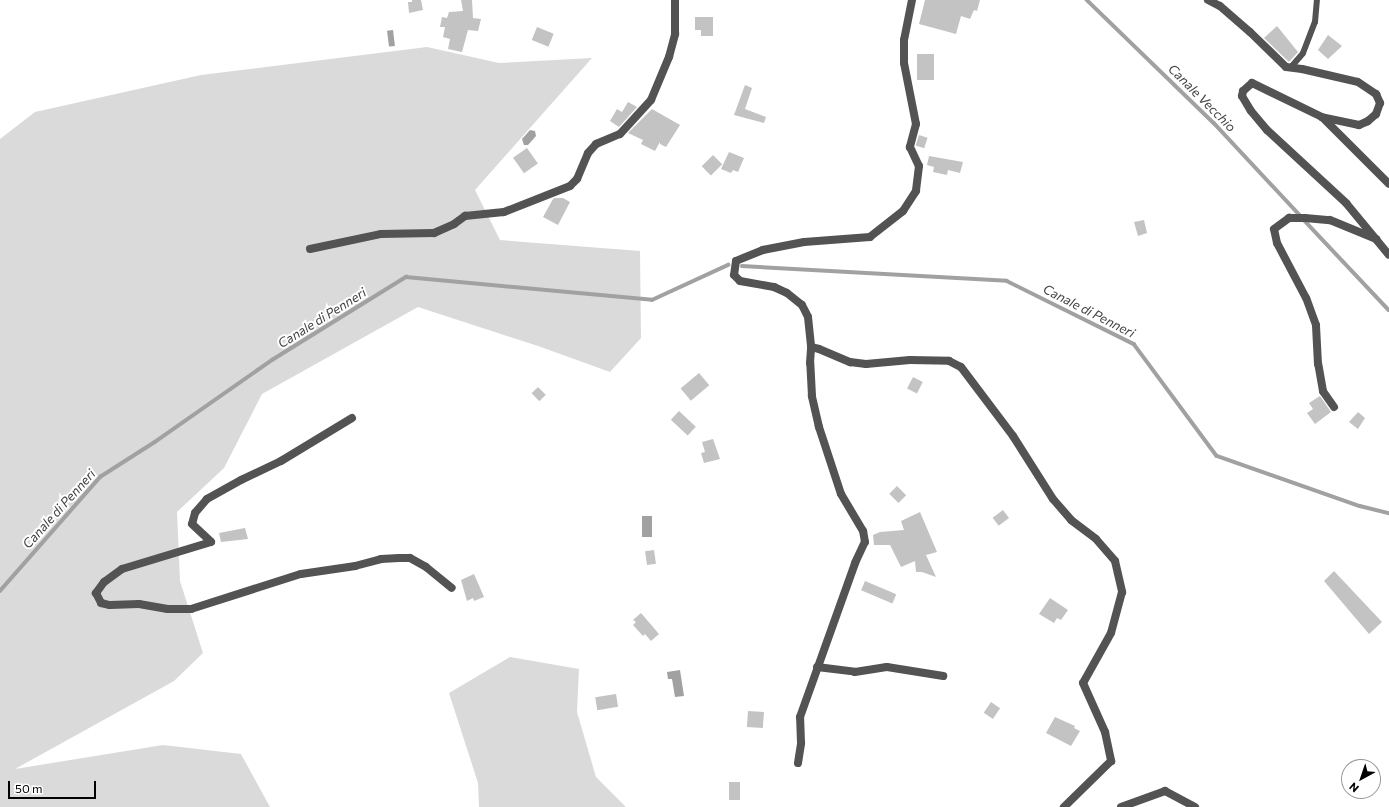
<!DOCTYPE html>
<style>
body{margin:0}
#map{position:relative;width:1389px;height:807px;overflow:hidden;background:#fff;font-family:Commissioner,sans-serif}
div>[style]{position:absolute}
.green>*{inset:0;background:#dadada}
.water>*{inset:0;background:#a1a1a1;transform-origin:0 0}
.stream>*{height:3.5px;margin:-1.75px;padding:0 1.75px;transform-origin:1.75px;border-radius:1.75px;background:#a1a1a1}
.building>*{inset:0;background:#c3c3c3;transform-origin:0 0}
.lane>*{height:6px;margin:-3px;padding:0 3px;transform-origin:3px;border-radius:3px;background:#535353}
.street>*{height:8px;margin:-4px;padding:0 4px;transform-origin:4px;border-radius:4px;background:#535353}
span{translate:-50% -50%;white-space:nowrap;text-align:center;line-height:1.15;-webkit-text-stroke:4px #fff;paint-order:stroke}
.water-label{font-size:13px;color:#424242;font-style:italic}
.north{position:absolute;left:1341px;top:759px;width:40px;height:40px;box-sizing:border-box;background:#fff;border:1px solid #999;border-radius:50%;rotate:220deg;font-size:11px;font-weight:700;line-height:16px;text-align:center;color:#000}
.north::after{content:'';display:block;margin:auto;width:14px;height:18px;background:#000;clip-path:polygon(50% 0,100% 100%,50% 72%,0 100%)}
.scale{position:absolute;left:8px;top:781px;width:88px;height:18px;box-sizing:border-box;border:2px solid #000;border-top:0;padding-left:5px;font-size:12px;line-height:14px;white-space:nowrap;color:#000;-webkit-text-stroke:3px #fff;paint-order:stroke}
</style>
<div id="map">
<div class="green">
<i style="clip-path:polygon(427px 47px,499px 63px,592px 58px,475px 190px,500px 240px,640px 251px,641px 338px,610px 372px,538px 346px,418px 307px,262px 394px,224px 468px,177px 512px,180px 581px,203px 653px,174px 681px,15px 769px,163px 745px,241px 754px,270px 807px,0 807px,0 139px,35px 112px,201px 75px)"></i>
<i style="clip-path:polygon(510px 657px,579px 669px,577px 712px,596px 777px,626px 807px,479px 807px,478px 783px,449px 693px)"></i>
</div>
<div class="water">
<i style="left:393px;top:30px;width:16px;height:6px;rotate:83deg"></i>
<i style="clip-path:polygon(530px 130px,535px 131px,536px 136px,528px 145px,524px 145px,522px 139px)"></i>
<i style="left:642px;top:516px;width:10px;height:21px"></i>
<i style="clip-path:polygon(680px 670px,684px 696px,675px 697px,672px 679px,668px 679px,667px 672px)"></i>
</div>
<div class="stream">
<i style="left:1087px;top:0;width:177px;rotate:44.1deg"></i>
<i style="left:1214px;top:123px;width:125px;rotate:47deg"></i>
<i style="left:1305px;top:221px;width:122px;rotate:46.7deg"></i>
<i style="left:742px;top:266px;width:265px;rotate:3.2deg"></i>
<i style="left:1007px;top:281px;width:142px;rotate:26.4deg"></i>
<i style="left:1134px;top:344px;width:139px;rotate:53.5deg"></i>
<i style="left:1217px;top:456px;width:151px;rotate:19.3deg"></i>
<i style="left:1360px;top:506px;width:30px;rotate:14deg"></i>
<i style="left:0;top:591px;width:152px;rotate:-48.7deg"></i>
<i style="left:100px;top:477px;width:65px;rotate:-32.5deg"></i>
<i style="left:155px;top:442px;width:143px;rotate:-35deg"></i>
<i style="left:272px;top:360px;width:158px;rotate:-31.8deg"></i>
<i style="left:406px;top:277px;width:247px;rotate:5.3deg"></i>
<i style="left:652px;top:300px;width:84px;rotate:-24.7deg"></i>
</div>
<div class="building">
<i style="clip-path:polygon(412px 0,421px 0,423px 10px,409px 13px,408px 2px,412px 2px)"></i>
<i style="clip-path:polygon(461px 0,472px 0,473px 18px,481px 19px,478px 31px,468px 30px,462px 52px,448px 49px,450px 39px,443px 37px,445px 27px,440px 27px,442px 17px,447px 18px,449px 12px,463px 11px)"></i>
<i style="clip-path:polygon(925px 0,980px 0,977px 11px,974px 10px,970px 19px,961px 16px,956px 34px,919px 24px)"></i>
<i style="clip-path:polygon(695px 17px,713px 17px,713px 36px,701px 36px,701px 30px,695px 30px)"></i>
<i style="clip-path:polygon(1277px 26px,1298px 52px,1289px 62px,1264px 38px)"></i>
<i style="left:537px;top:27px;width:18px;height:14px;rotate:22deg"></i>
<i style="clip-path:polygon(1328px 35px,1342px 46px,1328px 59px,1318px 50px)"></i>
<i style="left:934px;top:54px;width:26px;height:17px;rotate:90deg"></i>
<i style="clip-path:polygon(745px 85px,752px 88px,745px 109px,766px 117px,764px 123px,734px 115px)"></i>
<i style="clip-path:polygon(628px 102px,637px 107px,619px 127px,610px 121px,617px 109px,622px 112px)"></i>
<i style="clip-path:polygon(652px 109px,680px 125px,666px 147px,660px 144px,660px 142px,655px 151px,641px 144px,643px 140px,628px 133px)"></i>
<i style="left:919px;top:135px;width:9px;height:11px;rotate:18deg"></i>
<i style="left:527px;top:148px;width:19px;height:17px;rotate:55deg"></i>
<i style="clip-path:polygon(729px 152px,744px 158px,738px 172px,733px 170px,731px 173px,721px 169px)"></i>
<i style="left:713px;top:155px;width:13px;height:16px;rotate:45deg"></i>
<i style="clip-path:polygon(929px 156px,963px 162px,960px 173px,948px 170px,947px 175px,933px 172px,934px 167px,927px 165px)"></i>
<i style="clip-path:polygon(555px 198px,563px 198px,570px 202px,558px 225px,543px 217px,553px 199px)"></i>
<i style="clip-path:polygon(1144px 220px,1147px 233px,1138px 236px,1134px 222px)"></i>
<i style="left:699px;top:373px;width:16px;height:24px;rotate:50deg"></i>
<i style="left:913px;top:377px;width:11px;height:13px;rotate:27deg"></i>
<i style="left:538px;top:387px;width:11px;height:9px;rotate:45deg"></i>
<i style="clip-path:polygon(1320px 396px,1331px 412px,1315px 424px,1307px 413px,1313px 409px,1309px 403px)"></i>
<i style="left:679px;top:411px;width:23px;height:12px;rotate:43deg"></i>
<i style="clip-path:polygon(1358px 412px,1365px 418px,1358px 429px,1349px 422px)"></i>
<i style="clip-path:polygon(713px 439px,720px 459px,704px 463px,701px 453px,705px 452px,702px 442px)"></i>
<i style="left:897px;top:486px;width:13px;height:11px;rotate:45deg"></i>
<i style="left:1003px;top:510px;width:10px;height:13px;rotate:53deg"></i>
<i style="clip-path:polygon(920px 512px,937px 552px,926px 555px,936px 577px,922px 572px,916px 572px,915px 561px,901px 567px,890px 545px,874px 545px,873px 535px,880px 532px,904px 530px,901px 521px)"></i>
<i style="clip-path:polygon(245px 528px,248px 539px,221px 542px,219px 533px)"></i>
<i style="left:654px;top:550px;width:14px;height:9px;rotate:82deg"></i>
<i style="clip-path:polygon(1334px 571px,1382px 622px,1369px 634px,1324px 581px)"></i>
<i style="clip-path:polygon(474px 574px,484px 597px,474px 601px,473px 598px,467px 601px,461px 580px)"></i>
<i style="left:865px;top:581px;width:34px;height:10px;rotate:23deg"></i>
<i style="clip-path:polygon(1050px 598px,1068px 610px,1061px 620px,1057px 618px,1054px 623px,1039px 614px)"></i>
<i style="clip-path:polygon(641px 613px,659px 634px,651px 641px,645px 634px,643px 636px,633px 625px,636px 622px,633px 620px)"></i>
<i style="left:616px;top:694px;width:13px;height:21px;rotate:81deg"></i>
<i style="left:991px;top:702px;width:11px;height:13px;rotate:34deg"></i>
<i style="left:748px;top:711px;width:16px;height:16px;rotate:4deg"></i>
<i style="clip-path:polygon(1055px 717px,1075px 726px,1074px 728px,1080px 731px,1071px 746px,1046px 733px)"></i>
<i style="left:729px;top:782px;width:11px;height:18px"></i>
</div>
<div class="lane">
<i style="left:1291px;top:67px;width:18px;rotate:-49deg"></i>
<i style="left:1303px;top:53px;width:33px;rotate:-69deg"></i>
<i style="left:1315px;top:22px;width:22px;rotate:-85deg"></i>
</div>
<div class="street">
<i style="left:912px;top:0;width:41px;rotate:101.3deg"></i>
<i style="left:904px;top:40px;width:23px;rotate:90deg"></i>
<i style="left:904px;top:63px;width:62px;rotate:78.9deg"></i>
<i style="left:916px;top:124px;width:24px;rotate:105deg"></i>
<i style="left:910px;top:147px;width:21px;rotate:65deg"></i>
<i style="left:919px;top:166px;width:25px;rotate:97deg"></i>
<i style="left:916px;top:191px;width:24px;rotate:123deg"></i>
<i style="left:903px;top:211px;width:42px;rotate:141.8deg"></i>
<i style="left:870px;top:237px;width:66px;rotate:175.7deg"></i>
<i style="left:804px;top:242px;width:42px;rotate:169deg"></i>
<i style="left:763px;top:250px;width:29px;rotate:158deg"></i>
<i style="left:736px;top:261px;width:14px;rotate:98deg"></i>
<i style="left:734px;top:275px;width:8px;rotate:45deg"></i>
<i style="left:740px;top:281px;width:35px;rotate:10deg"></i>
<i style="left:774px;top:287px;width:14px;rotate:25deg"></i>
<i style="left:787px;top:293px;width:19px;rotate:39deg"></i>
<i style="left:802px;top:305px;width:13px;rotate:63deg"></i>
<i style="left:808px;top:317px;width:30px;rotate:84deg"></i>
<i style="left:811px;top:347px;width:8px;rotate:14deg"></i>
<i style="left:819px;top:349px;width:34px;rotate:23deg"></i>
<i style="left:850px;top:362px;width:16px;rotate:7deg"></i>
<i style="left:866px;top:364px;width:44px;rotate:-5.2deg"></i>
<i style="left:910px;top:360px;width:39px;rotate:1deg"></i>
<i style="left:949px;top:361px;width:13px;rotate:27deg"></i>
<i style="left:961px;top:367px;width:86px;rotate:53deg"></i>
<i style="left:1013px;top:436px;width:75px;rotate:57.6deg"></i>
<i style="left:1053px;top:499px;width:28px;rotate:49deg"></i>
<i style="left:1071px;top:520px;width:31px;rotate:37deg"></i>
<i style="left:1096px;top:539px;width:29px;rotate:49deg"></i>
<i style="left:1115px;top:561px;width:32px;rotate:77deg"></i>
<i style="left:1122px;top:592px;width:42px;rotate:105deg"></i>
<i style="left:1111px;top:633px;width:57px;rotate:119.2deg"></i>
<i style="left:1083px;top:683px;width:54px;rotate:65.8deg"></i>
<i style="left:1105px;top:732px;width:30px;rotate:78deg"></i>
<i style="left:1111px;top:761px;width:66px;rotate:135.6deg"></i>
<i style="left:1208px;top:0;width:13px;rotate:27deg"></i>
<i style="left:1220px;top:6px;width:40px;rotate:41deg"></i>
<i style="left:1250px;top:32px;width:50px;rotate:44.2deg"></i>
<i style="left:1286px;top:67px;width:16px;rotate:7deg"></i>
<i style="left:1302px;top:69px;width:57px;rotate:13.1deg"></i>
<i style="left:1358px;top:82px;width:22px;rotate:34deg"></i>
<i style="left:1376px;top:94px;width:10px;rotate:66deg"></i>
<i style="left:1380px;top:103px;width:12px;rotate:110deg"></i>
<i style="left:1376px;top:114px;width:11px;rotate:139deg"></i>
<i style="left:1368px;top:121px;width:10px;rotate:156deg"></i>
<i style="left:1359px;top:125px;width:38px;rotate:-168deg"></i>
<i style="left:1322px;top:117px;width:78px;rotate:-154.1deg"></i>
<i style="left:1252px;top:83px;width:12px;rotate:138deg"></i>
<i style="left:1243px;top:91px;width:5px;rotate:101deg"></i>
<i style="left:1242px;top:96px;width:17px;rotate:59deg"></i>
<i style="left:1251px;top:111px;width:25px;rotate:50deg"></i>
<i style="left:1267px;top:130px;width:108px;rotate:42.7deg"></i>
<i style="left:1346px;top:203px;width:67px;rotate:50.4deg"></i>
<i style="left:1323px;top:118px;width:93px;rotate:45deg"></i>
<i style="left:310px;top:249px;width:73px;rotate:-11.9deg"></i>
<i style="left:381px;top:234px;width:53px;rotate:-1.1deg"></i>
<i style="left:434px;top:233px;width:22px;rotate:-24deg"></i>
<i style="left:454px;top:224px;width:14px;rotate:-36deg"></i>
<i style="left:465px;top:216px;width:39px;rotate:-6deg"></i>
<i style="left:504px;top:212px;width:71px;rotate:-21.5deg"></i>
<i style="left:570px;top:186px;width:10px;rotate:-45deg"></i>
<i style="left:577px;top:179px;width:28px;rotate:-67deg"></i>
<i style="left:588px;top:153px;width:12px;rotate:-48deg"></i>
<i style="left:596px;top:144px;width:26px;rotate:-23deg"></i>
<i style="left:620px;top:134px;width:46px;rotate:-47.6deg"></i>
<i style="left:651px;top:100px;width:47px;rotate:-67.3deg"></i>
<i style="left:669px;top:57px;width:24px;rotate:-75deg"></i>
<i style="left:675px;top:34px;width:34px;rotate:-90deg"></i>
<i style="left:1334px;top:407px;width:19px;rotate:-125deg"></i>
<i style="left:1323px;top:391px;width:27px;rotate:-100deg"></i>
<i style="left:1318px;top:364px;width:39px;rotate:-93deg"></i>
<i style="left:1316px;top:325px;width:29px;rotate:-110deg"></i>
<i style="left:1306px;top:298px;width:62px;rotate:-117.8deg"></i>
<i style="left:1277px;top:243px;width:14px;rotate:-102deg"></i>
<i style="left:1274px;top:229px;width:19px;rotate:-36deg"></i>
<i style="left:1289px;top:218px;width:16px"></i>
<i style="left:1305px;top:218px;width:25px;rotate:5deg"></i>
<i style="left:1330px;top:220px;width:50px;rotate:22.4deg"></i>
<i style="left:352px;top:418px;width:83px;rotate:148.8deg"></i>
<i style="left:281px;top:461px;width:44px;rotate:154.6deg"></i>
<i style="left:241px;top:480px;width:39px;rotate:151deg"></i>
<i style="left:207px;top:499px;width:18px;rotate:131deg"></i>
<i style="left:195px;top:513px;width:11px;rotate:105deg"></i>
<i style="left:192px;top:524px;width:26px;rotate:43deg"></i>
<i style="left:211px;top:542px;width:93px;rotate:163.1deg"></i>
<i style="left:122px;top:569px;width:22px;rotate:144deg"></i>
<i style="left:104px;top:582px;width:14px;rotate:126deg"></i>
<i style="left:96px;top:593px;width:11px;rotate:63deg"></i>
<i style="left:101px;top:603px;width:9px;rotate:13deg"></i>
<i style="left:110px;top:605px;width:29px;rotate:-2deg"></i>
<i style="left:139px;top:604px;width:29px;rotate:10deg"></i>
<i style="left:168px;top:609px;width:23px"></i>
<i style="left:191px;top:609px;width:115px;rotate:-17.7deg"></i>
<i style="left:301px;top:574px;width:55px;rotate:-8.4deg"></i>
<i style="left:355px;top:566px;width:27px;rotate:-15deg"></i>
<i style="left:381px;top:559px;width:18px;rotate:-3deg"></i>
<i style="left:399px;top:558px;width:11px"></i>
<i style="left:410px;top:558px;width:18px;rotate:29deg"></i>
<i style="left:426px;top:567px;width:33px;rotate:39deg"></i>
<i style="left:817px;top:667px;width:38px;rotate:7deg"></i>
<i style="left:855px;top:672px;width:32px;rotate:-9deg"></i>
<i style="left:887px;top:667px;width:57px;rotate:9.1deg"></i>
<i style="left:798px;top:763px;width:20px;rotate:-81deg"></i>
<i style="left:801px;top:743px;width:26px;rotate:-92deg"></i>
<i style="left:800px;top:717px;width:164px;rotate:-70.3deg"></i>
<i style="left:855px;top:563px;width:23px;rotate:-65deg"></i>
<i style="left:865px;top:542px;width:11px;rotate:-100deg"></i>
<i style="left:863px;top:531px;width:43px;rotate:-120.7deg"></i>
<i style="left:841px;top:494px;width:71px;rotate:-108.2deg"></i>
<i style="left:819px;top:427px;width:32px;rotate:-103deg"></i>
<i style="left:812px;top:396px;width:33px;rotate:-93deg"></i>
<i style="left:810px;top:363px;width:16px;rotate:-86deg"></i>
<i style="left:1121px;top:807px;width:47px;rotate:-20deg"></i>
<i style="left:1165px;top:791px;width:34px;rotate:28deg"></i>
</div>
<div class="water-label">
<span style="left:1202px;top:98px;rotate:45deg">Canale Vecchio</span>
<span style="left:1089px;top:311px;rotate:27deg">Canale di Penneri</span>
<span style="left:322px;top:318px;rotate:-32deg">Canale di Penneri</span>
<span style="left:59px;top:509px;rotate:-48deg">Canale di Penneri</span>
</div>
<div class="north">N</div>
<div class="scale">50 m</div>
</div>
